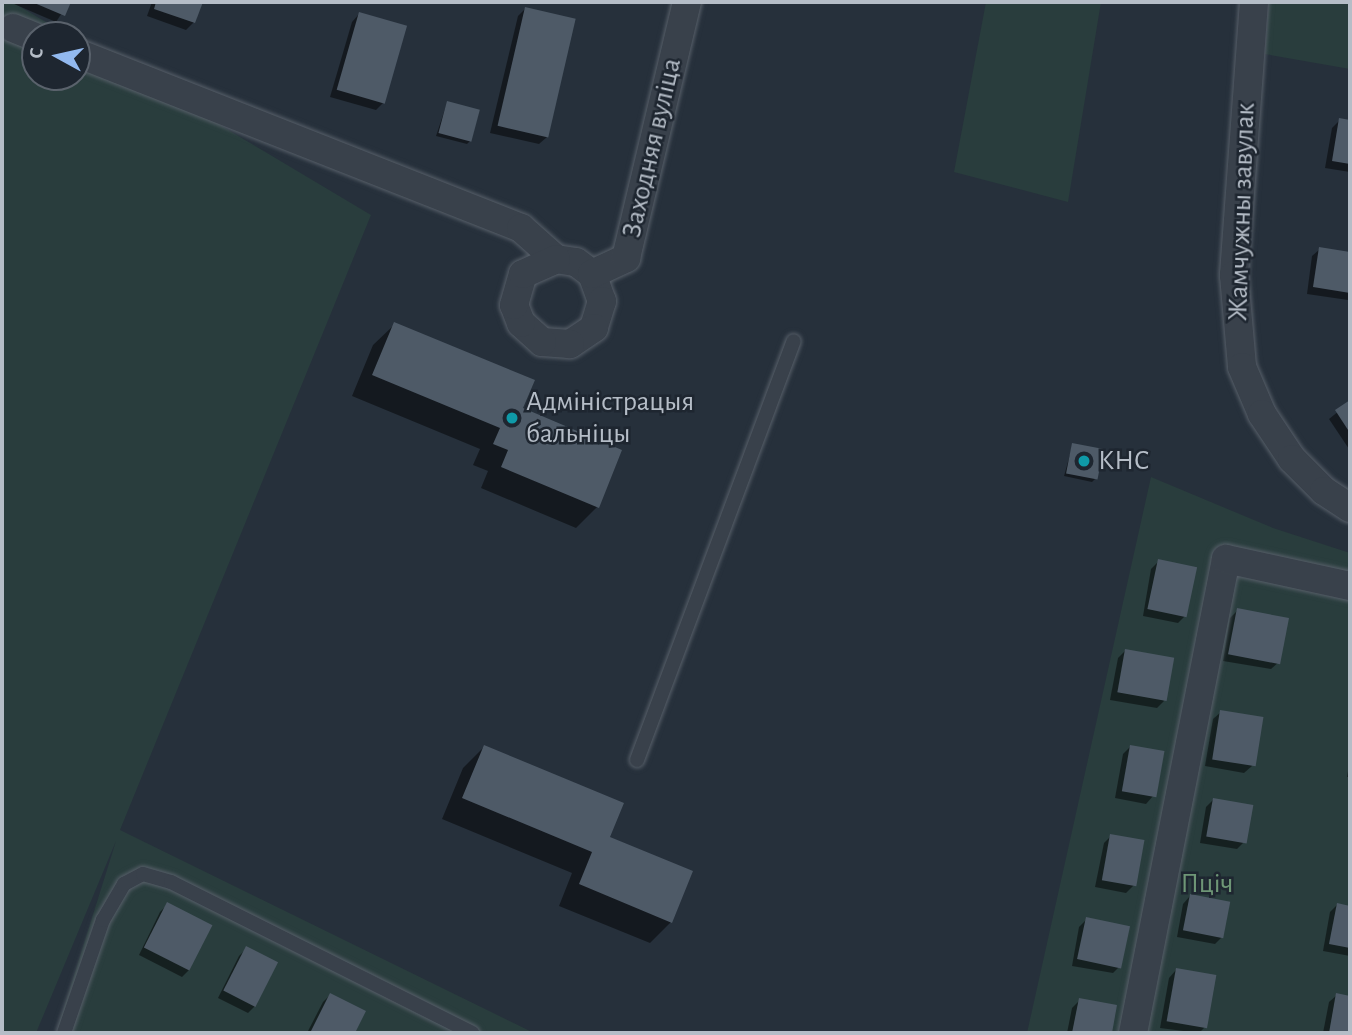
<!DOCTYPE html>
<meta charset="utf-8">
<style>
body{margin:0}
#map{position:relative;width:1352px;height:1035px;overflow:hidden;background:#26303b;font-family:"Alegreya Sans",sans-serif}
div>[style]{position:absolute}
.green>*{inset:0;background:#293d3d}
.shadow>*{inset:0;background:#0007}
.building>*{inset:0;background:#4e5a67;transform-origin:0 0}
.roads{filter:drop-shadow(0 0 2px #575f69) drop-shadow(0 0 2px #575f69)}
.service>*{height:14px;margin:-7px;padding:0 7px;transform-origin:7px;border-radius:7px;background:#39414b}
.minor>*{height:28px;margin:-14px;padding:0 14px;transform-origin:14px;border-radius:14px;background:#39414b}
.dots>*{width:19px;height:19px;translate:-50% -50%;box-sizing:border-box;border:4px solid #1e2630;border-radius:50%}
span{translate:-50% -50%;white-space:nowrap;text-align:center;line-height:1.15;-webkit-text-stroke:5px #1e2630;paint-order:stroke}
.street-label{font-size:28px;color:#b5bdc7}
.poi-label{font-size:28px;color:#b5bdc7}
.left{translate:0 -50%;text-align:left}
.park-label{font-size:28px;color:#6e9676}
.frame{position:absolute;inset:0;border:4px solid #b5bdc7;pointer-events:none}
.north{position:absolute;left:21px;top:21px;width:70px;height:70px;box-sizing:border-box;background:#1e2630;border:2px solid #5a626c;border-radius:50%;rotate:278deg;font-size:19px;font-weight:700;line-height:28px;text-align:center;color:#b5bdc7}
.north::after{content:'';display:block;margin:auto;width:24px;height:32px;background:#92b9ef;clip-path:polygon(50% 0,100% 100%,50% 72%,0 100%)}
</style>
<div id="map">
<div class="green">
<i style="clip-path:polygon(2px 2px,12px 2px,68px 35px,35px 35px,35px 77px,77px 77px,77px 40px,371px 215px,120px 830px,534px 1033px,56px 1033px,116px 841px,36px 1033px,2px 1033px)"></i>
<i style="clip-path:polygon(986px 2px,1101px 2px,1068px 202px,954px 172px)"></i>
<i style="clip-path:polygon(1269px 2px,1350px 2px,1350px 69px,1265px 54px)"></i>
<i style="clip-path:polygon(1151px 477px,1273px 528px,1350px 553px,1350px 1033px,1027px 1033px)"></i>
</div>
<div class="shadow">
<i style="clip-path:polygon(15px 2px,69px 2px,56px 22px,14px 4px)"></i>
<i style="clip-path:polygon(152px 2px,201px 2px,194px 22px,186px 30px,147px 16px)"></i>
<i style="clip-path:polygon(525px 9px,547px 137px,539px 144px,490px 133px,518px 16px)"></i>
<i style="clip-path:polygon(359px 14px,383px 103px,376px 110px,330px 97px,352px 22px)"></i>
<i style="clip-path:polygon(447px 103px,470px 141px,467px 144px,436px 136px)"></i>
<i style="clip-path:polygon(1340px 120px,1350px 122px,1350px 172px,1325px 168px,1332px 128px)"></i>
<i style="clip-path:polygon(1320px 249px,1350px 254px,1348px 300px,1307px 294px,1312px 256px)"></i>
<i style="clip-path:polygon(395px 324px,521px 409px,597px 507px,576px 528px,481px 488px,488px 471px,473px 465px,480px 449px,352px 396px,373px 345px)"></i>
<i style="clip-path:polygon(1350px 402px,1350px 448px,1349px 449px,1329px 419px)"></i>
<i style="clip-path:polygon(1073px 444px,1095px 479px,1092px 482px,1064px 476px)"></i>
<i style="clip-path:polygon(1159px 561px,1186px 615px,1178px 623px,1143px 616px,1151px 569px)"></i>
<i style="clip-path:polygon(1238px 610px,1279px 662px,1271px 669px,1223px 661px,1230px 618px)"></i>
<i style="clip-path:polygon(1125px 651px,1164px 701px,1157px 708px,1110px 700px,1118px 658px)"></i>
<i style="clip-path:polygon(1221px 712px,1252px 766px,1244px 773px,1205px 766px,1213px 719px)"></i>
<i style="clip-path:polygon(1131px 746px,1153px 796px,1146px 804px,1115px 798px,1123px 754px)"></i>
<i style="clip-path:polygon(484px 747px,608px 838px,671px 922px,650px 943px,559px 906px,572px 873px,442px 819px,463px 768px)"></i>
<i style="clip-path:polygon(1350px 760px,1350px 777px,1347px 777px)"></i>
<i style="clip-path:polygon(1214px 799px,1244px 842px,1237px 849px,1200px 843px,1206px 807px)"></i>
<i style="clip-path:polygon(1111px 836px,1134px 885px,1126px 893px,1095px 887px,1104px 843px)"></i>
<i style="clip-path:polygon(1190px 896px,1222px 937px,1215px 944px,1177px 937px,1183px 904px)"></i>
<i style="clip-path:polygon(168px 904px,190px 969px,182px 977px,139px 955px,160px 912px)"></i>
<i style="clip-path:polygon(1337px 905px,1350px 907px,1350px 956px,1323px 951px,1330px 912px)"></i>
<i style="clip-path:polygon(1087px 919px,1120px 966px,1113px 973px,1072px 966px,1079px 927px)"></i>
<i style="clip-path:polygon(247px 948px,255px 1006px,248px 1013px,218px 998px,239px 956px)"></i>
<i style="clip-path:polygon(1176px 970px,1205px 1027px,1199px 1033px,1160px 1028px,1169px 978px)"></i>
<i style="clip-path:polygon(330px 995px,364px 1012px,353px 1033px,307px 1033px,323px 1002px)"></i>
<i style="clip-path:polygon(1337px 995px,1350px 997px,1350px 1033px,1323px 1033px,1329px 1002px)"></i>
<i style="clip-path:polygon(1080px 1000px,1115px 1007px,1110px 1033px,1067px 1033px,1072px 1008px)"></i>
</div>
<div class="building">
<i style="clip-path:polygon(32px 2px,71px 2px,65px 16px)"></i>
<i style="clip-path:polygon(156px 2px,203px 2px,195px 23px,154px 9px)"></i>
<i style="left:525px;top:7px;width:52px;height:122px;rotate:13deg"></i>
<i style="left:359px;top:12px;width:50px;height:81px;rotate:16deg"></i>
<i style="left:447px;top:101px;width:34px;height:33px;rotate:15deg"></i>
<i style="clip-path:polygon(1339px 118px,1350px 120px,1350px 164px,1332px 161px)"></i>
<i style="clip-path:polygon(1319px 247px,1350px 252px,1350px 293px,1313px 287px)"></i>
<i style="clip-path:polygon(394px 322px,535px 380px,523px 408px,622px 450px,599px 508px,501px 467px,508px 450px,493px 444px,500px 428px,372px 375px)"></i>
<i style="clip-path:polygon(1350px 400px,1350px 433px,1335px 410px)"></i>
<i style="left:1072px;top:443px;width:32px;height:31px;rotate:11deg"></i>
<i style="left:1158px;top:559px;width:40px;height:51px;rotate:12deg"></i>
<i style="left:1237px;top:608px;width:53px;height:47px;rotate:11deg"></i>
<i style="left:1125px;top:649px;width:50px;height:44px;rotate:10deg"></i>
<i style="left:1220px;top:710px;width:44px;height:50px;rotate:9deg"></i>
<i style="clip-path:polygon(484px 745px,624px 803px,610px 837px,693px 871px,672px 923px,579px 884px,592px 852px,462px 798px)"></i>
<i style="left:1130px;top:745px;width:35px;height:47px;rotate:10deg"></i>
<i style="left:1213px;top:798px;width:41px;height:39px;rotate:10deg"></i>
<i style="left:1110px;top:834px;width:35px;height:47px;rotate:10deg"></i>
<i style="left:1190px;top:894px;width:41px;height:37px;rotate:11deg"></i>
<i style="left:167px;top:902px;width:51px;height:51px;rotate:27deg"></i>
<i style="clip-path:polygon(1337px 903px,1350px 906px,1350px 948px,1329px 944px)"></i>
<i style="left:1086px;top:917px;width:45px;height:43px;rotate:12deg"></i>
<i style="left:246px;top:946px;width:36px;height:50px;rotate:27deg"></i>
<i style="left:1176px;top:968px;width:41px;height:54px;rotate:10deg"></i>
<i style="clip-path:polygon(330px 993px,366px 1011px,355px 1033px,310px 1033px)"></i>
<i style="clip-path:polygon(1336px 993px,1350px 996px,1350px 1033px,1329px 1033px)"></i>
<i style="clip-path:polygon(1079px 998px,1117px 1005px,1112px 1033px,1072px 1033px)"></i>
</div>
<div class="roads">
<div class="service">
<i style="left:637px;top:760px;width:447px;rotate:-69.5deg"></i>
<i style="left:64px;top:1033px;width:120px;rotate:-71deg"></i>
<i style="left:103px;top:920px;width:42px;rotate:-59.7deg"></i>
<i style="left:124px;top:884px;width:21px;rotate:-28deg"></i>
<i style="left:143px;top:874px;width:29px;rotate:16deg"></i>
<i style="left:171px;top:882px;width:337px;rotate:26.6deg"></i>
</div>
<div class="minor">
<i style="left:1254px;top:2px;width:274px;rotate:94.2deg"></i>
<i style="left:1234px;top:275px;width:92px;rotate:85deg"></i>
<i style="left:1242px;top:367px;width:51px;rotate:66.9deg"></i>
<i style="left:1262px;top:414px;width:54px;rotate:56.3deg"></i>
<i style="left:1292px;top:459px;width:45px;rotate:45deg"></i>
<i style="left:1324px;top:491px;width:31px;rotate:33deg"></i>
<i style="left:13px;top:28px;width:24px;rotate:22deg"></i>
<i style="left:77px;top:53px;width:477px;rotate:21.5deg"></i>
<i style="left:521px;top:228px;width:47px;rotate:41.5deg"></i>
<i style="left:556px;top:259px;width:20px;rotate:9deg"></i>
<i style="left:576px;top:262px;width:20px;rotate:37deg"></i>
<i style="left:592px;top:274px;width:29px;rotate:70deg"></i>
<i style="left:602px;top:301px;width:28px;rotate:107deg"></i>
<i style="left:594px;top:328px;width:29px;rotate:146deg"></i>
<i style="left:570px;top:344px;width:28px;rotate:-176deg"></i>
<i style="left:542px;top:342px;width:28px;rotate:-138deg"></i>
<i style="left:521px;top:323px;width:19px;rotate:-111deg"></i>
<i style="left:514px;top:305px;width:32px;rotate:-74deg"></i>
<i style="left:523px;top:274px;width:36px;rotate:-24deg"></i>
<i style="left:592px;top:274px;width:38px;rotate:-25deg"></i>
<i style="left:626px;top:258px;width:263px;rotate:-76.6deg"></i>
<i style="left:1133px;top:1033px;width:483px;rotate:-78.9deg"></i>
<i style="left:1226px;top:559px;width:127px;rotate:12.3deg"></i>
</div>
</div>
<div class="dots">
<i style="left:512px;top:418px;background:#0f9aa8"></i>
<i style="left:1084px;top:461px;background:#0f9aa8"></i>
</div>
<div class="street-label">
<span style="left:652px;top:148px;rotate:-77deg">Заходняя вуліца</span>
<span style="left:1242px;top:212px;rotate:-88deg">Жамчужны завулак</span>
</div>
<div class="poi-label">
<span class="left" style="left:526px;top:418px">Адміністрацыя<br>бальніцы</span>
<span class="left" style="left:1098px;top:461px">КНС</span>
</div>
<div class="park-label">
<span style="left:1207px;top:884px">Пціч</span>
</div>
<div class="frame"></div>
<div class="north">С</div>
</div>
